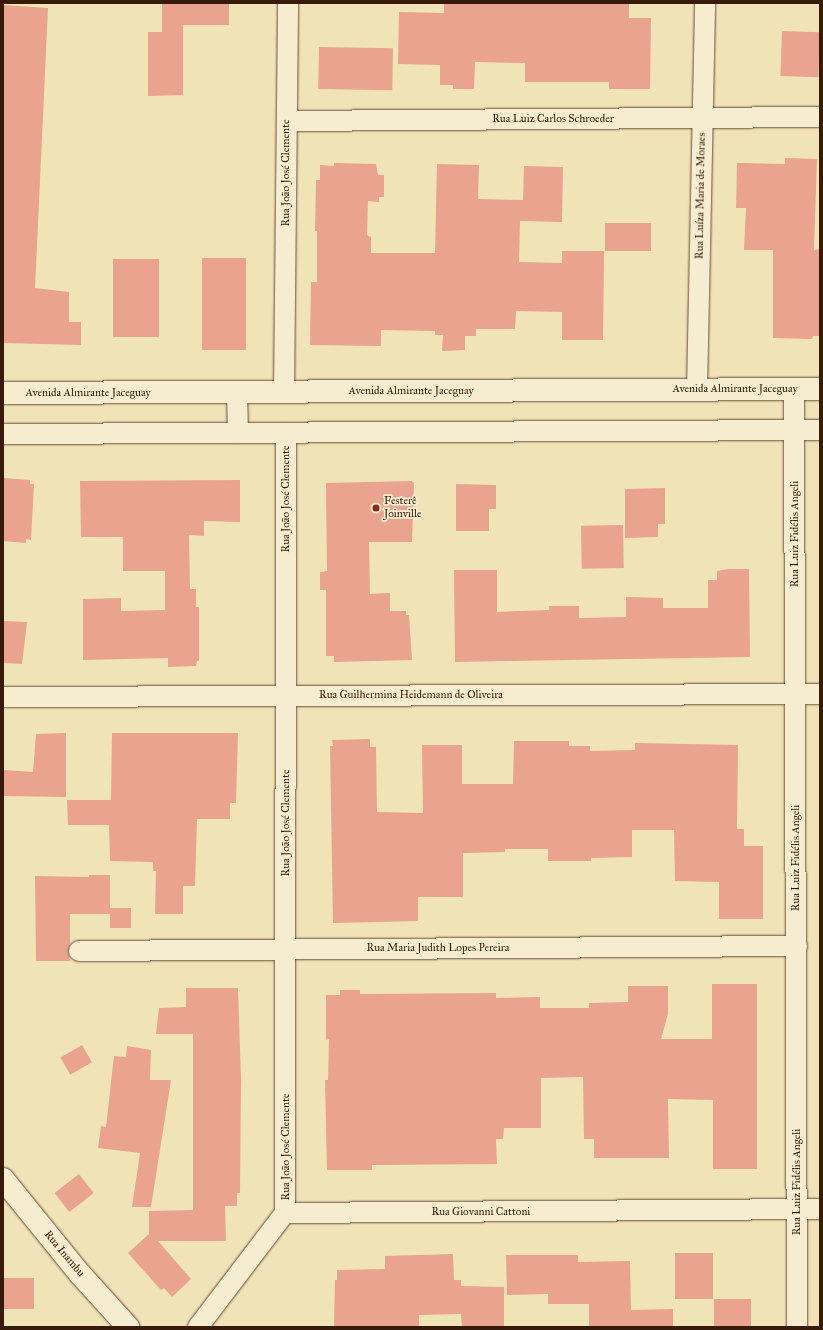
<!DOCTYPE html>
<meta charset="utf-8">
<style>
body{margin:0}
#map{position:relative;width:823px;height:1330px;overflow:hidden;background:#f1e3b8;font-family:"IM FELL Great Primer",serif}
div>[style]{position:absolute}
.building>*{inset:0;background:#e9a38e;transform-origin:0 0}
.roads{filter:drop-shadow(0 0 1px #664c34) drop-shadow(0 0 1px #664c34)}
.street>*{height:20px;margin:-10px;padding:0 10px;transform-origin:10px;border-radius:10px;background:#f6edd1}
.secondary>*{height:22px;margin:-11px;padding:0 11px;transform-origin:11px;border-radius:11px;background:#f6edd1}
.dots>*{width:11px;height:11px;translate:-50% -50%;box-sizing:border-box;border:2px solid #f6edd1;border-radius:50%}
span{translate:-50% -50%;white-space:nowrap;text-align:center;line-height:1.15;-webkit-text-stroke:3.5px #f6edd1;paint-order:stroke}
.street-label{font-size:11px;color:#371a08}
.poi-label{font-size:11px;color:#371a08}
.left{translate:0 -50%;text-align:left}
.frame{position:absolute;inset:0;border:4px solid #371a08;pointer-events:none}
</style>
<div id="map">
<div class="building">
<i style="clip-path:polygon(162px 3px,229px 3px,229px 25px,183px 25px,183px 95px,148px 96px,148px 32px,162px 32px)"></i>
<i style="clip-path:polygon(444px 3px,629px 3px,629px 18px,651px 18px,650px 89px,609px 89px,609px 82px,525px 82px,525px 63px,475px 62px,474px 89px,453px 89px,453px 85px,440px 85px,440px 65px,398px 64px,399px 12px,444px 13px)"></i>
<i style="clip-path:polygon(3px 5px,48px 8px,35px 288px,69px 292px,69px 322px,81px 322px,81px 345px,3px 343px)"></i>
<i style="left:782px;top:31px;width:38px;height:45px;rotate:2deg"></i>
<i style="left:319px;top:47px;width:74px;height:42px;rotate:1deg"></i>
<i style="clip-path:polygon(785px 158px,817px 159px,814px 250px,820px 249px,820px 336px,813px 336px,812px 339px,773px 338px,773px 250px,744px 250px,746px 208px,736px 208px,737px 163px,785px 164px)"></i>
<i style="clip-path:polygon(334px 163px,376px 164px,378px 175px,384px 175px,384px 197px,379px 197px,379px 202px,368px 201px,367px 235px,371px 237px,371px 253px,435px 253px,437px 164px,479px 165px,478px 199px,523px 200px,524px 166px,563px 167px,562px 222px,520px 221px,519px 262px,562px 263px,562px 251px,604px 251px,603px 340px,562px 340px,562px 312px,516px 311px,515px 329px,476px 329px,476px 336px,465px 336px,465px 350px,442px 351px,443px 335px,435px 335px,435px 331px,381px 330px,381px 346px,310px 345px,311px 282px,317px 282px,317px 231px,315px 231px,316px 180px,320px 180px,320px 165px,334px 166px)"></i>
<i style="left:605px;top:223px;width:46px;height:28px"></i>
<i style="left:246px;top:258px;width:92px;height:44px;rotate:90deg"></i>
<i style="left:113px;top:259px;width:46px;height:78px"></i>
<i style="clip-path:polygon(3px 478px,30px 480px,30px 484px,34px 484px,31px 540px,26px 539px,26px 543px,3px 541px)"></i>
<i style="clip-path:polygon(240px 480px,240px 522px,204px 521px,204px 536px,189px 535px,190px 589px,196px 589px,196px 607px,199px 607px,199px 661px,197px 661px,196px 666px,168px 667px,168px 658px,83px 660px,83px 599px,121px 598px,121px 611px,165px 610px,165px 571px,123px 571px,123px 537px,81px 537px,80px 481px)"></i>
<i style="clip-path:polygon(411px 481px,414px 483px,412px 542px,369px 542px,370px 594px,390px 593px,390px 611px,406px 611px,406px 615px,409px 615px,412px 660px,334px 662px,334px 656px,326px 656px,326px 590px,320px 590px,320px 572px,327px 571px,326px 483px)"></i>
<i style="clip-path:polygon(456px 484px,496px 485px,496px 509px,489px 509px,489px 531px,456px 531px)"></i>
<i style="clip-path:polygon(665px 488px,665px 524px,658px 524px,658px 537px,625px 538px,625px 489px)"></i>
<i style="left:623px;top:525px;width:43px;height:42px;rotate:89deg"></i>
<i style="clip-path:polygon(729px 569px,749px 569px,750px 657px,455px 662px,454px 570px,497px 570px,497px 612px,549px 610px,549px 606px,579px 606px,579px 618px,626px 617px,626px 597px,663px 598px,663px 608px,708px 608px,708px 580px,717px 580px,717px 571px)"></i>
<i style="clip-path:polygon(3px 621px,27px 622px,22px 664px,3px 663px)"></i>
<i style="clip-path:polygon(66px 733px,66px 797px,3px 796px,3px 770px,33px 772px,36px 734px)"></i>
<i style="clip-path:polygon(112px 733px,238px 733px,236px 803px,230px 803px,230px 819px,197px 819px,195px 886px,183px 886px,183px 914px,155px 914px,156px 871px,153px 871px,153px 862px,110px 861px,109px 825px,68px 825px,67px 800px,111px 800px)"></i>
<i style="clip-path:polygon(370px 739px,370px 747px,376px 747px,377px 812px,423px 813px,422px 745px,462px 745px,462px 784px,513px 784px,514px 741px,569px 741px,569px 746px,590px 746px,590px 751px,635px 750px,635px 743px,738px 745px,737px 829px,744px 829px,744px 846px,763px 846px,763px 919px,719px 919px,719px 882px,675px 881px,674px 830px,632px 830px,632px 857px,591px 858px,591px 861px,548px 861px,548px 849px,505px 849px,505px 852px,463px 853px,463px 897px,418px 897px,418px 921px,333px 923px,330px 746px,333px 746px,332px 740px)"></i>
<i style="clip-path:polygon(89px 875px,110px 875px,110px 914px,70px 914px,70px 944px,68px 951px,70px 961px,36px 961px,35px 876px,89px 877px)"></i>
<i style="left:110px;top:908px;width:21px;height:20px"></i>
<i style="clip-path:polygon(712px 984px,757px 984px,757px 1169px,713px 1169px,713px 1100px,668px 1099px,669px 1158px,594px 1158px,594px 1139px,584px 1139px,583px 1077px,541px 1078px,541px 1128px,504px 1128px,503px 1139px,496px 1139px,497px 1164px,372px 1165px,372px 1170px,327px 1170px,325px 1080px,328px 1080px,329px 1039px,326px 1040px,326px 995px,340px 995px,340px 990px,360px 990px,360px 994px,496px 993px,496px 998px,540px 997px,540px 1008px,589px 1008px,589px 1003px,628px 1002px,628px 986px,668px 986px,668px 1014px,661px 1039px,712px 1039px)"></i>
<i style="clip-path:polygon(186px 988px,238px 988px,241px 1079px,240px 1193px,237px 1193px,237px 1206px,225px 1206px,226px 1241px,158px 1241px,191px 1279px,172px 1297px,164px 1288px,161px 1290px,128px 1253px,149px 1234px,149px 1211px,193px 1210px,193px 1034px,156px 1034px,159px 1008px,186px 1007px)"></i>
<i style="left:82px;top:1045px;width:20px;height:25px;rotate:60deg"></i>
<i style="clip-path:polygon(127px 1046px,151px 1050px,150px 1080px,171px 1080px,151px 1207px,132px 1207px,140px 1153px,98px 1148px,101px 1126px,106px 1127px,114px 1056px,126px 1057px)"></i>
<i style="left:79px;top:1174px;width:24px;height:31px;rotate:52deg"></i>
<i style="left:713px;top:1253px;width:46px;height:38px;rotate:90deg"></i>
<i style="clip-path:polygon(453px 1254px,454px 1280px,461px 1280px,461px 1286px,504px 1287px,504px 1327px,462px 1327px,461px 1314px,419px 1315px,419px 1327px,334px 1327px,335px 1280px,337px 1280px,337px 1270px,385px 1269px,385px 1256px)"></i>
<i style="clip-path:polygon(506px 1255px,578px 1255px,578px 1262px,630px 1261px,631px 1310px,673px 1309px,673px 1327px,589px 1327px,589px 1304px,548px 1304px,548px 1294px,507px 1295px)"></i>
<i style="left:3px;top:1278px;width:31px;height:31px"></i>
<i style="left:714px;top:1299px;width:37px;height:28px"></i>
</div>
<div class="roads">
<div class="street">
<i style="left:287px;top:121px;width:533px;rotate:-0.43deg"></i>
<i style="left:794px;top:389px;width:938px;rotate:89.82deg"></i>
<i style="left:697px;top:390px;width:387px;rotate:-88.8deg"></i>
<i style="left:237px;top:392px;width:41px;rotate:88.6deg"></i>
<i style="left:284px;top:392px;width:389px;rotate:-89.4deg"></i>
<i style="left:3px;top:434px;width:817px;rotate:-0.28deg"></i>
<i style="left:3px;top:697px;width:817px;rotate:-0.21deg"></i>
<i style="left:79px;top:951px;width:718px;rotate:-0.4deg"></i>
<i style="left:285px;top:1213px;width:780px;rotate:-89.93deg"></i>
<i style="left:198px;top:1327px;width:143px;rotate:-52.7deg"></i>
<i style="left:285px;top:1213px;width:535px;rotate:-0.43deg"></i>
</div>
<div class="secondary">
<i style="left:3px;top:393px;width:817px;rotate:-0.28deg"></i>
<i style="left:3px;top:1179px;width:122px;rotate:51deg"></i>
<i style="left:80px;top:1274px;width:72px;rotate:47.8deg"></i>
</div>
</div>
<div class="dots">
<i style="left:376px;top:508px;background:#8f2418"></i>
</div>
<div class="street-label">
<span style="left:553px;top:119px">Rua Luiz Carlos Schroeder</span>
<span style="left:286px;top:173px;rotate:-90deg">Rua João José Clemente</span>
<span style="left:701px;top:196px;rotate:-89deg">Rua Luíza Maria de Moraes</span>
<span style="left:735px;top:389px">Avenida Almirante Jaceguay</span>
<span style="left:411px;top:391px">Avenida Almirante Jaceguay</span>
<span style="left:88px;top:393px">Avenida Almirante Jaceguay</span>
<span style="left:286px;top:499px;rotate:-90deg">Rua João José Clemente</span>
<span style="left:795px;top:534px;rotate:-90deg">Rua Luiz Fidélis Angeli</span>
<span style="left:411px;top:695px">Rua Guilhermina Heidemann de Oliveira</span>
<span style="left:286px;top:823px;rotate:-90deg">Rua João José Clemente</span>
<span style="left:796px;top:858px;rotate:-90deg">Rua Luiz Fidélis Angeli</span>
<span style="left:438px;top:948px">Rua Maria Judith Lopes Pereira</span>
<span style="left:286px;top:1147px;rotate:-90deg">Rua João José Clemente</span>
<span style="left:797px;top:1182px;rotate:-90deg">Rua Luiz Fidélis Angeli</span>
<span style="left:481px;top:1212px">Rua Giovanni Cattoni</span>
<span style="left:64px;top:1254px;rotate:50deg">Rua Inambu</span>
</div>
<div class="poi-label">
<span class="left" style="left:384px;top:508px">Festerê<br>Joinville</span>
</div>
<div class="frame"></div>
</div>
